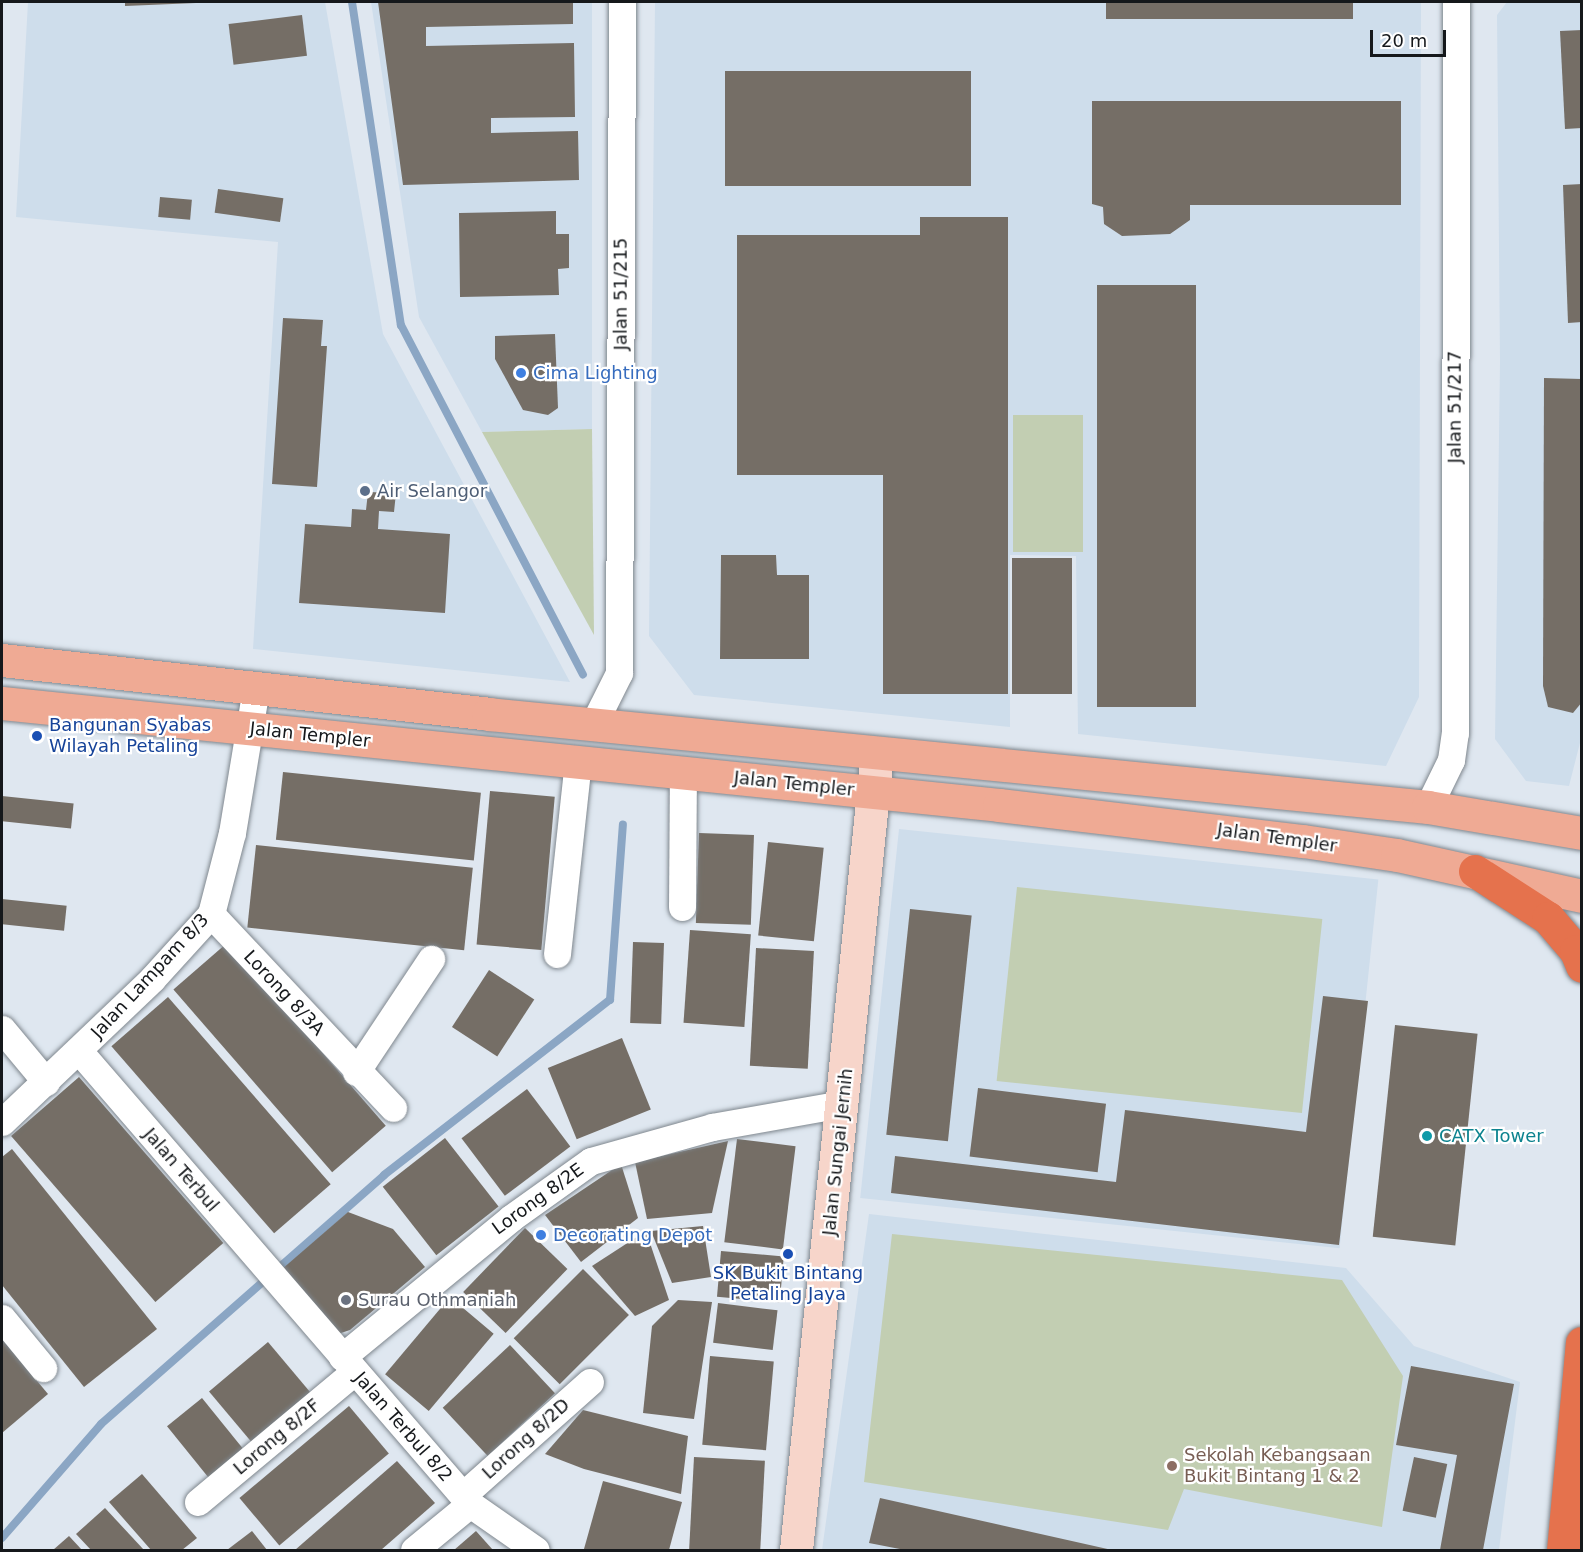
<!DOCTYPE html>
<style>
body{margin:0}
#map{position:relative;width:1583px;height:1552px;overflow:hidden;background:#dfe7f0;font-family:"DejaVu Sans",sans-serif}
div>[style]{position:absolute}
.built>*{inset:0;background:#ceddeb;transform-origin:0 0}
.green>*{inset:0;background:#c2ceb2;transform-origin:0 0}
.stream>*{height:8px;margin:-4px;padding:0 4px;transform-origin:4px;border-radius:4px;background:#8ba6c4}
.building>*{inset:0;background:#756e66;transform-origin:0 0}
.roads{filter:drop-shadow(0 0 2px #7f878e) drop-shadow(0 0 2px #7f878e)}
.street>*{height:27px;margin:-13.5px;padding:0 13.5px;transform-origin:13.5px;border-radius:13.5px;background:#fff}
.secondary>*{height:33px;margin:-16.5px;padding:0 16.5px;transform-origin:16.5px;border-radius:16.5px;background:#f7d5ca}
.primary>*{height:33px;margin:-16.5px;padding:0 16.5px;transform-origin:16.5px;border-radius:16.5px;background:#efaa94}
.highway>*{height:33px;margin:-16.5px;padding:0 16.5px;transform-origin:16.5px;border-radius:16.5px;background:#e5724d}
.dots>*{width:16px;height:16px;translate:-50% -50%;box-sizing:border-box;border:3px solid #fff;border-radius:50%}
span{translate:-50% -50%;white-space:nowrap;text-align:center;line-height:1.15;-webkit-text-stroke:4.5px #fff;paint-order:stroke}
.street-label{font-size:18px;color:#15181b}
.shop-label{font-size:18px;color:#366cbe}
.left{translate:0 -50%;text-align:left}
.service-label{font-size:18px;color:#4e5e75}
.transit-label{font-size:18px;color:#164399}
.culture-label{font-size:18px;color:#0d838f}
.worship-label{font-size:18px;color:#5b616d}
.education-label{font-size:18px;color:#785e54}
.frame{position:absolute;inset:0;border:3px solid #15181b;pointer-events:none}
.scale{position:absolute;left:1370px;top:30px;width:76px;height:27px;box-sizing:border-box;border:3px solid #15181b;border-top:0;padding-left:8px;font-size:18px;line-height:21px;white-space:nowrap;color:#15181b;-webkit-text-stroke:4px #fff;paint-order:stroke}
</style>
<div id="map">
<div class="built">
<i style="clip-path:polygon(28px 2px,325px 2px,383px 334px,570px 682px,253px 649px,278px 242px,16px 217px)"></i>
<i style="clip-path:polygon(371px 2px,592px 2px,592px 429px,482px 432px,419px 317px)"></i>
<i style="clip-path:polygon(655px 2px,1421px 2px,1419px 697px,1386px 766px,1078px 734px,1076px 556px,1010px 555px,1010px 727px,694px 695px,649px 636px)"></i>
<i style="clip-path:polygon(1507px 2px,1581px 2px,1582px 735px,1569px 786px,1526px 781px,1495px 739px,1500px 362px,1497px 15px)"></i>
<i style="left:899px;top:829px;width:482px;height:371px;rotate:6deg"></i>
<i style="clip-path:polygon(869px 1214px,1346px 1268px,1414px 1346px,1520px 1382px,1499px 1550px,822px 1550px)"></i>
</div>
<div class="green">
<i style="left:1013px;top:415px;width:70px;height:137px"></i>
<i style="clip-path:polygon(592px 429px,594px 635px,482px 432px)"></i>
<i style="left:1017px;top:887px;width:307px;height:195px;rotate:6deg"></i>
<i style="clip-path:polygon(892px 1234px,1342px 1280px,1403px 1376px,1382px 1527px,1184px 1489px,1168px 1530px,864px 1482px)"></i>
</div>
<div class="stream">
<i style="left:352px;top:2px;width:327px;rotate:81.4deg"></i>
<i style="left:401px;top:325px;width:394px;rotate:62.5deg"></i>
<i style="left:2px;top:1538px;width:151px;rotate:-49deg"></i>
<i style="left:101px;top:1424px;width:377px;rotate:-41.3deg"></i>
<i style="left:384px;top:1175px;width:286px;rotate:-37.8deg"></i>
<i style="left:610px;top:1000px;width:176px;rotate:-85.8deg"></i>
</div>
<div class="building">
<i style="clip-path:polygon(125px 2px,196px 2px,196px 3px,125px 6px)"></i>
<i style="clip-path:polygon(378px 2px,573px 2px,573px 24px,426px 27px,426px 46px,574px 43px,575px 117px,491px 118px,491px 133px,578px 131px,579px 180px,403px 185px)"></i>
<i style="left:1106px;top:2px;width:247px;height:17px"></i>
<i style="left:302px;top:15px;width:41px;height:74px;rotate:83deg"></i>
<i style="clip-path:polygon(1582px 30px,1582px 128px,1565px 129px,1560px 31px)"></i>
<i style="left:725px;top:71px;width:246px;height:115px"></i>
<i style="clip-path:polygon(1092px 101px,1401px 101px,1401px 205px,1190px 205px,1190px 220px,1170px 234px,1122px 236px,1104px 224px,1103px 207px,1092px 204px)"></i>
<i style="clip-path:polygon(1582px 184px,1582px 322px,1568px 323px,1563px 185px)"></i>
<i style="left:218px;top:189px;width:66px;height:24px;rotate:8deg"></i>
<i style="left:160px;top:197px;width:32px;height:20px;rotate:5deg"></i>
<i style="clip-path:polygon(556px 211px,556px 234px,569px 234px,569px 268px,558px 269px,559px 295px,460px 297px,459px 213px)"></i>
<i style="clip-path:polygon(920px 217px,1008px 217px,1008px 694px,883px 694px,883px 475px,737px 475px,737px 235px,920px 235px)"></i>
<i style="left:1097px;top:285px;width:99px;height:422px"></i>
<i style="clip-path:polygon(283px 318px,323px 320px,321px 346px,327px 346px,317px 487px,272px 484px)"></i>
<i style="clip-path:polygon(555px 334px,558px 408px,548px 415px,523px 410px,495px 359px,495px 336px)"></i>
<i style="clip-path:polygon(1544px 378px,1582px 379px,1582px 702px,1573px 713px,1548px 707px,1543px 686px)"></i>
<i style="clip-path:polygon(368px 492px,396px 493px,394px 512px,379px 511px,378px 529px,450px 534px,445px 613px,299px 603px,305px 524px,351px 527px,352px 509px,366px 510px)"></i>
<i style="clip-path:polygon(721px 555px,776px 555px,777px 575px,809px 575px,809px 659px,720px 659px)"></i>
<i style="left:1072px;top:558px;width:136px;height:60px;rotate:90deg"></i>
<i style="left:283px;top:772px;width:199px;height:68px;rotate:6deg"></i>
<i style="left:490px;top:791px;width:65px;height:154px;rotate:5deg"></i>
<i style="left:2px;top:796px;width:72px;height:25px;rotate:6deg"></i>
<i style="left:699px;top:833px;width:55px;height:90px;rotate:2deg"></i>
<i style="left:768px;top:842px;width:56px;height:94px;rotate:6deg"></i>
<i style="left:256px;top:845px;width:218px;height:83px;rotate:6deg"></i>
<i style="left:2px;top:899px;width:65px;height:25px;rotate:6deg"></i>
<i style="left:910px;top:909px;width:62px;height:227px;rotate:6deg"></i>
<i style="left:690px;top:930px;width:61px;height:93px;rotate:4deg"></i>
<i style="left:633px;top:942px;width:31px;height:81px;rotate:2deg"></i>
<i style="left:227px;top:943px;width:242px;height:71px;rotate:49deg"></i>
<i style="left:756px;top:948px;width:58px;height:118px;rotate:3deg"></i>
<i style="left:489px;top:970px;width:54px;height:68px;rotate:33deg"></i>
<i style="clip-path:polygon(1323px 996px,1368px 1001px,1339px 1245px,891px 1193px,895px 1156px,1116px 1182px,1125px 1110px,1306px 1132px)"></i>
<i style="left:168px;top:997px;width:248px;height:75px;rotate:49deg"></i>
<i style="left:1395px;top:1025px;width:83px;height:213px;rotate:6deg"></i>
<i style="left:622px;top:1038px;width:77px;height:80px;rotate:68deg"></i>
<i style="left:79px;top:1077px;width:220px;height:90px;rotate:49deg"></i>
<i style="left:978px;top:1088px;width:129px;height:69px;rotate:7deg"></i>
<i style="left:527px;top:1089px;width:72px;height:82px;rotate:53deg"></i>
<i style="left:445px;top:1138px;width:87px;height:79px;rotate:52deg"></i>
<i style="left:737px;top:1139px;width:59px;height:104px;rotate:7deg"></i>
<i style="clip-path:polygon(728px 1141px,712px 1213px,647px 1219px,635px 1162px)"></i>
<i style="clip-path:polygon(12px 1149px,157px 1329px,84px 1387px,2px 1285px,2px 1157px)"></i>
<i style="clip-path:polygon(621px 1164px,638px 1218px,581px 1262px,545px 1215px)"></i>
<i style="clip-path:polygon(348px 1212px,393px 1229px,425px 1267px,350px 1330px,335px 1335px,281px 1270px)"></i>
<i style="clip-path:polygon(703px 1226px,711px 1277px,672px 1283px,651px 1231px)"></i>
<i style="left:525px;top:1228px;width:59px;height:89px;rotate:44deg"></i>
<i style="clip-path:polygon(646px 1231px,669px 1300px,635px 1316px,592px 1266px)"></i>
<i style="left:721px;top:1251px;width:63px;height:46px;rotate:5deg"></i>
<i style="left:583px;top:1269px;width:65px;height:98px;rotate:45deg"></i>
<i style="left:450px;top:1297px;width:57px;height:101px;rotate:40deg"></i>
<i style="clip-path:polygon(678px 1300px,712px 1302px,694px 1419px,643px 1413px,652px 1326px)"></i>
<i style="left:718px;top:1303px;width:60px;height:40px;rotate:7deg"></i>
<i style="clip-path:polygon(2px 1339px,48px 1394px,2px 1433px)"></i>
<i style="left:268px;top:1342px;width:69px;height:77px;rotate:50deg"></i>
<i style="left:510px;top:1345px;width:66px;height:92px;rotate:47deg"></i>
<i style="left:710px;top:1356px;width:64px;height:89px;rotate:5deg"></i>
<i style="clip-path:polygon(1411px 1366px,1514px 1384px,1483px 1550px,1440px 1550px,1457px 1455px,1396px 1445px)"></i>
<i style="left:202px;top:1398px;width:70px;height:45px;rotate:51deg"></i>
<i style="left:349px;top:1406px;width:62px;height:143px;rotate:50deg"></i>
<i style="clip-path:polygon(583px 1410px,688px 1436px,681px 1494px,584px 1469px,545px 1454px)"></i>
<i style="left:694px;top:1457px;width:71px;height:93px;rotate:3deg"></i>
<i style="left:1414px;top:1457px;width:34px;height:55px;rotate:12deg"></i>
<i style="clip-path:polygon(397px 1461px,435px 1503px,381px 1550px,295px 1550px)"></i>
<i style="clip-path:polygon(142px 1474px,197px 1538px,182px 1550px,151px 1550px,109px 1502px)"></i>
<i style="clip-path:polygon(603px 1481px,682px 1502px,669px 1550px,584px 1549px)"></i>
<i style="clip-path:polygon(880px 1498px,1112px 1550px,905px 1550px,869px 1543px)"></i>
<i style="clip-path:polygon(105px 1508px,144px 1550px,91px 1550px,76px 1534px)"></i>
<i style="clip-path:polygon(252px 1531px,267px 1550px,227px 1550px)"></i>
<i style="clip-path:polygon(476px 1531px,493px 1550px,454px 1550px)"></i>
<i style="clip-path:polygon(69px 1536px,82px 1550px,53px 1550px)"></i>
</div>
<div class="roads">
<div class="street">
<i style="left:593px;top:725px;width:58px;rotate:-63.4deg"></i>
<i style="left:619px;top:673px;width:671px;rotate:-89.74deg"></i>
<i style="left:1428px;top:807px;width:52px;rotate:-63.9deg"></i>
<i style="left:1451px;top:760px;width:27px;rotate:-82deg"></i>
<i style="left:1455px;top:733px;width:731px;rotate:-89.92deg"></i>
<i style="left:682px;top:907px;width:134px;rotate:-89.6deg"></i>
<i style="left:211px;top:914px;width:266px;rotate:46.8deg"></i>
<i style="left:557px;top:954px;width:193px;rotate:-83.8deg"></i>
<i style="left:2px;top:1029px;width:69px;rotate:50.3deg"></i>
<i style="left:79px;top:1051px;width:598px;rotate:49.2deg"></i>
<i style="left:470px;top:1504px;width:80px;rotate:34.9deg"></i>
<i style="left:356px;top:1072px;width:136px;rotate:-56.4deg"></i>
<i style="left:2px;top:1122px;width:207px;rotate:-43.6deg"></i>
<i style="left:152px;top:979px;width:88px;rotate:-47.8deg"></i>
<i style="left:211px;top:914px;width:84px;rotate:-75.5deg"></i>
<i style="left:232px;top:833px;width:147px;rotate:-80.6deg"></i>
<i style="left:2px;top:1318px;width:65px;rotate:50.6deg"></i>
<i style="left:342px;top:1357px;width:219px;rotate:-39.4deg"></i>
<i style="left:511px;top:1218px;width:98px;rotate:-35.5deg"></i>
<i style="left:591px;top:1161px;width:126px;rotate:-15.7deg"></i>
<i style="left:712px;top:1127px;width:133px;rotate:-10deg"></i>
<i style="left:463px;top:1495px;width:170px;rotate:-41.7deg"></i>
<i style="left:198px;top:1502px;width:204px;rotate:-39.8deg"></i>
<i style="left:414px;top:1550px;width:72px;rotate:-39.4deg"></i>
</div>
<div class="secondary">
<i style="left:796px;top:1550px;width:801px;rotate:-84.2deg"></i>
</div>
<div class="primary">
<i style="left:2px;top:660px;width:489px;rotate:6.3deg"></i>
<i style="left:488px;top:714px;width:945px;rotate:5.65deg"></i>
<i style="left:1428px;top:807px;width:156px;rotate:9.6deg"></i>
<i style="left:2px;top:703px;width:1002px;rotate:5.84deg"></i>
<i style="left:999px;top:805px;width:306px;rotate:6.8deg"></i>
<i style="left:1303px;top:841px;width:95px;rotate:8.5deg"></i>
<i style="left:1397px;top:855px;width:189px;rotate:12.5deg"></i>
</div>
<div class="highway">
<i style="left:1475px;top:871px;width:87px;rotate:32.8deg"></i>
<i style="left:1548px;top:918px;width:43px;rotate:49.7deg"></i>
<i style="left:1576px;top:951px;width:16px;rotate:68deg"></i>
<i style="left:1563px;top:1550px;width:208px;rotate:-84.8deg"></i>
</div>
</div>
<div class="dots">
<i style="left:521px;top:373px;background:#3f7fe0"></i>
<i style="left:365px;top:491px;background:#5c6f8a"></i>
<i style="left:37px;top:736px;background:#1a4fb4"></i>
<i style="left:1427px;top:1136px;background:#0f9aa8"></i>
<i style="left:541px;top:1235px;background:#3f7fe0"></i>
<i style="left:788px;top:1254px;background:#1a4fb4"></i>
<i style="left:346px;top:1300px;background:#6b7280"></i>
<i style="left:1172px;top:1466px;background:#8d6e63"></i>
</div>
<div class="street-label">
<span style="left:621px;top:294px;rotate:-90deg">Jalan 51/215</span>
<span style="left:1455px;top:407px;rotate:-90deg">Jalan 51/217</span>
<span style="left:310px;top:735px;rotate:6deg">Jalan Templer</span>
<span style="left:794px;top:784px;rotate:6deg">Jalan Templer</span>
<span style="left:1277px;top:838px;rotate:8deg">Jalan Templer</span>
<span style="left:150px;top:976px;rotate:-47deg">Jalan Lampam 8/3</span>
<span style="left:284px;top:993px;rotate:47deg">Lorong 8/3A</span>
<span style="left:838px;top:1152px;rotate:-84deg">Jalan Sungai Jernih</span>
<span style="left:181px;top:1170px;rotate:49deg">Jalan Terbul</span>
<span style="left:538px;top:1199px;rotate:-36deg">Lorong 8/2E</span>
<span style="left:403px;top:1427px;rotate:49deg">Jalan Terbul 8/2</span>
<span style="left:277px;top:1437px;rotate:-40deg">Lorong 8/2F</span>
<span style="left:526px;top:1439px;rotate:-42deg">Lorong 8/2D</span>
</div>
<div class="shop-label">
<span class="left" style="left:533px;top:373px">Cima Lighting</span>
<span class="left" style="left:553px;top:1235px">Decorating Depot</span>
</div>
<div class="service-label">
<span class="left" style="left:377px;top:491px">Air Selangor</span>
</div>
<div class="transit-label">
<span class="left" style="left:49px;top:736px">Bangunan Syabas<br>Wilayah Petaling</span>
<span style="left:788px;top:1284px">SK Bukit Bintang<br>Petaling Jaya</span>
</div>
<div class="culture-label">
<span class="left" style="left:1439px;top:1136px">CATX Tower</span>
</div>
<div class="worship-label">
<span class="left" style="left:358px;top:1300px">Surau Othmaniah</span>
</div>
<div class="education-label">
<span class="left" style="left:1184px;top:1466px">Sekolah Kebangsaan<br>Bukit Bintang 1 &amp; 2</span>
</div>
<div class="frame"></div>
<div class="scale">20 m</div>
</div>
